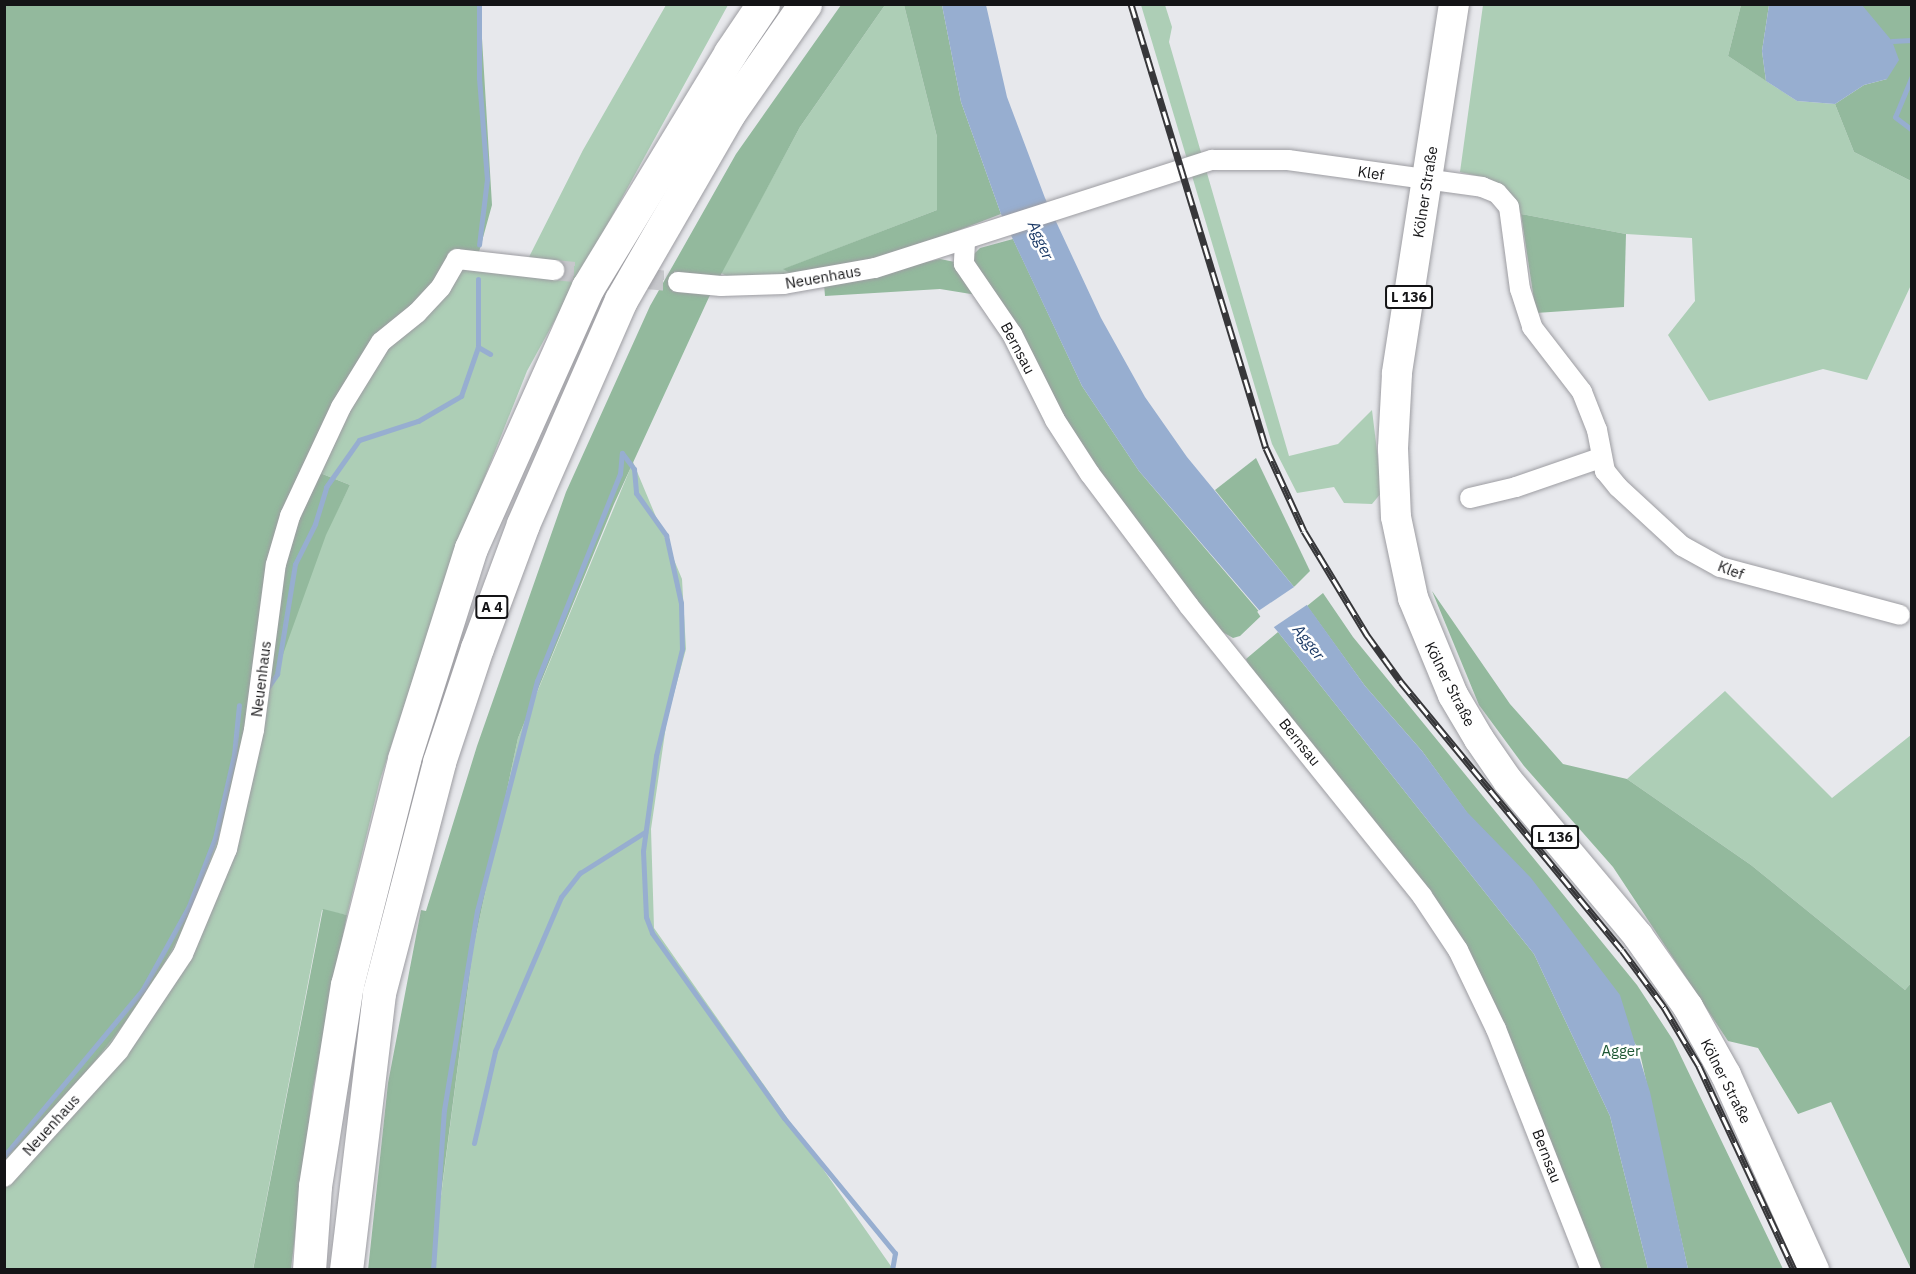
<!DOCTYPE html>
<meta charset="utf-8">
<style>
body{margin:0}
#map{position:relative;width:1916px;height:1274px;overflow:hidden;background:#e7e8ec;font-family:"IBM Plex Sans",sans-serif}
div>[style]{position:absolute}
.green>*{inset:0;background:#adceb6}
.forest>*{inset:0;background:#93b99d}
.water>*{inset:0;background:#97aed0}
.pier>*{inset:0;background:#e7e8ec;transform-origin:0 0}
.stream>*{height:5px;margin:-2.5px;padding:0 2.5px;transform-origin:2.5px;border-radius:2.5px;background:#97aed0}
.street-tunnel>*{height:20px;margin-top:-10px;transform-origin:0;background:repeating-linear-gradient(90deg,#c7c8cc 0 20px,transparent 0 30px)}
.roads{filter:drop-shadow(0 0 2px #9d9da2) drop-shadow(0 0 2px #9d9da2)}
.street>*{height:20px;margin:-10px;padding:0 10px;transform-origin:10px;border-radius:10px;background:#fff}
.primary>*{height:30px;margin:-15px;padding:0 15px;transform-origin:15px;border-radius:15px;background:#fff}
.highway>*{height:33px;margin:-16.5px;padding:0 16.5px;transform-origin:16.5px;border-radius:16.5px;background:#fff}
.rail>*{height:7px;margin-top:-3.5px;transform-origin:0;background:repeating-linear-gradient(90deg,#fff 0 14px,#37373a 0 28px);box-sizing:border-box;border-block:2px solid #37373a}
span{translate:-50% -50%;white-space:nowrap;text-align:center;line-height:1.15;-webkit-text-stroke:5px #fff;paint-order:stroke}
.shield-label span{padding:2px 4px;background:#fff;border:2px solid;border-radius:4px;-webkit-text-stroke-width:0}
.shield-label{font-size:14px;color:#141416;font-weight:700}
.street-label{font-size:15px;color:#141416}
.park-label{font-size:15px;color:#1e5834}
.water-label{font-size:16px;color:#1c3a66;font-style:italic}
.frame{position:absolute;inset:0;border:6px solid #141416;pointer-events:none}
</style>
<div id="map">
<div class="green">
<i style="clip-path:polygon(666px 5px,728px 5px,527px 371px,452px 559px,380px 780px,347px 915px,322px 910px,253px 1269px,5px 1270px,5px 1156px,16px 1149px,350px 485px,315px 471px,384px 346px,461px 266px,527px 261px,583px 150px)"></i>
<i style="clip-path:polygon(885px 5px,904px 5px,937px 137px,937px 210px,784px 269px,798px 278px,736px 281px,721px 273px,800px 127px)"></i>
<i style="clip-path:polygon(1141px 5px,1165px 5px,1172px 27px,1169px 42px,1289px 456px,1338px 444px,1372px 410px,1382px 492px,1372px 504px,1344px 503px,1334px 487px,1297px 493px,1272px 444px)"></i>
<i style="clip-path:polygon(1483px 5px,1741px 5px,1728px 56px,1797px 101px,1835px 104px,1854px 152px,1911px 181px,1911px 285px,1867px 380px,1823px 369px,1709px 401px,1668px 335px,1695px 301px,1692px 238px,1626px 234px,1521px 214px,1506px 189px,1487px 178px,1460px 172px)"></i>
<i style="clip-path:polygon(633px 462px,682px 579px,686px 649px,667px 719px,651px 829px,654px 928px,893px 1269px,435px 1270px,435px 1242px,473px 950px,518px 738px)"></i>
<i style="clip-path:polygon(1725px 691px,1832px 798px,1911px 735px,1911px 983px,1905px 990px,1751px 865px,1627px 779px)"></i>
</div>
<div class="forest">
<i style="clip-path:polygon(5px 5px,480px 5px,492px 205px,479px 252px,377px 339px,315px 471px,350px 485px,326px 535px,185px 926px,145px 997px,65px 1099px,16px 1149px,5px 1156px)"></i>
<i style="clip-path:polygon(841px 5px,885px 5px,800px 127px,710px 295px,614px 504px,518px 738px,473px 950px,435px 1240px,435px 1269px,368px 1270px,388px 1083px,421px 910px,426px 911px,477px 746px,566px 492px,650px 306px,736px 154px)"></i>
<i style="clip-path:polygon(904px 5px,942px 5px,961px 102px,1001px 214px,891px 256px,798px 278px,783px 269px,937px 210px,937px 137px)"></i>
<i style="clip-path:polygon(1741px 5px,1769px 5px,1762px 51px,1766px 81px,1728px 56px)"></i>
<i style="clip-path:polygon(1862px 5px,1911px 5px,1911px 181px,1854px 152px,1835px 104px,1864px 85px,1887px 79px)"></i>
<i style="clip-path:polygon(1521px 214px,1626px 234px,1624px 307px,1536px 313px)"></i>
<i style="clip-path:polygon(1013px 239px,1082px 386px,1139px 471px,1262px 615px,1240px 636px,1233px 638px,1219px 630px,1135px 522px,1060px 415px,973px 267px,972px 256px,980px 248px)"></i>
<i style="clip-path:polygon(940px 259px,955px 262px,977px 295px,940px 289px,825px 296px,824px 284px)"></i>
<i style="clip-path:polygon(1256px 458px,1310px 571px,1294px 587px,1215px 490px)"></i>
<i style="clip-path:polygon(1432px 591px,1510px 704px,1563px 764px,1627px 779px,1751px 865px,1905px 990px,1911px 983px,1911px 1269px,1831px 1102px,1798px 1114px,1758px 1048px,1728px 1041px,1613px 867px,1524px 766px,1479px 705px)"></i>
<i style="clip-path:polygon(1323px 593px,1353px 637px,1637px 985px,1673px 1040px,1783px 1269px,1688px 1269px,1639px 1049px,1422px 751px,1365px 686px,1307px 606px)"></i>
<i style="clip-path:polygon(1278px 632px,1534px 954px,1610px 1116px,1648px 1269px,1597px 1269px,1462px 950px,1251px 673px,1246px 659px)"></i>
<i style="clip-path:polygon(323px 909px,347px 915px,313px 1089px,291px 1269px,253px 1270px)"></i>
</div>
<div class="water">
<i style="clip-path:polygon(942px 5px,986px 5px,1007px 97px,1045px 198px,1101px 318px,1145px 397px,1187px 457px,1294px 587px,1365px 686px,1422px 751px,1467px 812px,1531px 878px,1620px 995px,1650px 1092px,1688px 1269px,1648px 1269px,1610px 1116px,1534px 954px,1278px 632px,1139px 471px,1082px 386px,1001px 214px,961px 102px)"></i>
<i style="clip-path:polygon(1769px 5px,1862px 5px,1892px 41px,1899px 60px,1887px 79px,1864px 85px,1835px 104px,1797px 101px,1766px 81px,1762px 51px)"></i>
</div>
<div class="pier">
<i style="left:1297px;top:585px;width:22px;height:48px;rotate:56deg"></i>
</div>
<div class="stream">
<i style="left:479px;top:4px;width:74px;rotate:90deg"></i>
<i style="left:479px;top:78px;width:101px;rotate:85.5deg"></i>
<i style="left:487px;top:179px;width:66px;rotate:96.9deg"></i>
<i style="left:1892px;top:41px;width:20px;rotate:-3deg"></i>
<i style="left:1912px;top:76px;width:44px;rotate:112.5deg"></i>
<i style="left:1895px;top:117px;width:21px;rotate:37deg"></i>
<i style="left:478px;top:279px;width:68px;rotate:90deg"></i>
<i style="left:478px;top:347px;width:14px;rotate:30deg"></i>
<i style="left:622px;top:453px;width:20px;rotate:53deg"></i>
<i style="left:634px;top:469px;width:24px;rotate:85deg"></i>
<i style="left:636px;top:493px;width:52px;rotate:54.5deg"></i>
<i style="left:666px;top:535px;width:70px;rotate:77.6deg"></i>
<i style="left:681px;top:603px;width:46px;rotate:88.8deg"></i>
<i style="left:682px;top:649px;width:110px;rotate:103.7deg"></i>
<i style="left:656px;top:756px;width:96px;rotate:97.8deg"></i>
<i style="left:643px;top:851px;width:66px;rotate:87.4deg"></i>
<i style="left:646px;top:917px;width:17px;rotate:69deg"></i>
<i style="left:652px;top:933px;width:227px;rotate:54.5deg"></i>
<i style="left:784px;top:1118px;width:175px;rotate:50.6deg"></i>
<i style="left:895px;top:1253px;width:17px;rotate:100deg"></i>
<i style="left:268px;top:687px;width:16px;rotate:-55deg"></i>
<i style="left:277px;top:674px;width:111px;rotate:-80.7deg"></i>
<i style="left:295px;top:564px;width:45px;rotate:-63.4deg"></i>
<i style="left:315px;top:524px;width:39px;rotate:-73deg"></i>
<i style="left:326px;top:487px;width:57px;rotate:-54.9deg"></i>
<i style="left:359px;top:440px;width:62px;rotate:-17.9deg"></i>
<i style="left:418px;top:421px;width:50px;rotate:-30.2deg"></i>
<i style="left:461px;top:396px;width:52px;rotate:-70.9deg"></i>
<i style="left:474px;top:1143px;width:94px;rotate:-77.1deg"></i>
<i style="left:495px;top:1051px;width:168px;rotate:-66.8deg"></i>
<i style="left:561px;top:897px;width:31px;rotate:-52deg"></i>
<i style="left:580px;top:873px;width:77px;rotate:-32.2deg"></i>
<i style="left:4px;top:1156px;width:217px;rotate:-50.2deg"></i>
<i style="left:143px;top:989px;width:95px;rotate:-61deg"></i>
<i style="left:189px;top:906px;width:73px;rotate:-69.1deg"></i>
<i style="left:215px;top:838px;width:85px;rotate:-77.1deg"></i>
<i style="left:234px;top:755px;width:50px;rotate:-84.3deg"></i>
<i style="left:433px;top:1270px;width:160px;rotate:-86.1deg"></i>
<i style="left:444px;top:1110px;width:202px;rotate:-80.6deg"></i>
<i style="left:477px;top:911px;width:238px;rotate:-75.4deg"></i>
<i style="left:537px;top:681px;width:223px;rotate:-68.2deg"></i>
<i style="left:620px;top:474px;width:21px;rotate:-85deg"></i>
</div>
<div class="street-tunnel">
<i style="left:554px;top:270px;width:125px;rotate:5.5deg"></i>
</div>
<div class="roads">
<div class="street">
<i style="left:965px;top:242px;width:22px;rotate:93deg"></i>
<i style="left:964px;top:264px;width:85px;rotate:55.6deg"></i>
<i style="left:1012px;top:334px;width:96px;rotate:63.4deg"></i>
<i style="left:1055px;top:420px;width:64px;rotate:57.1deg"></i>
<i style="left:1090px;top:474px;width:165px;rotate:53.1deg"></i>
<i style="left:1189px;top:606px;width:372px;rotate:51.2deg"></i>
<i style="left:1422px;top:896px;width:65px;rotate:56.3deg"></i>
<i style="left:1458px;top:950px;width:88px;rotate:64.3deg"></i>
<i style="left:1496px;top:1029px;width:259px;rotate:68.5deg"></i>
<i style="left:678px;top:282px;width:43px;rotate:5.3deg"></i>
<i style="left:721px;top:286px;width:63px;rotate:-1.8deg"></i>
<i style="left:784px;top:284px;width:92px;rotate:-10deg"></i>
<i style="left:875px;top:268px;width:354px;rotate:-17.8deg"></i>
<i style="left:1212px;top:160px;width:76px"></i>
<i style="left:1288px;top:160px;width:196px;rotate:7.9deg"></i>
<i style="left:1482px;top:187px;width:16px;rotate:22deg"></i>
<i style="left:1497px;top:193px;width:18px;rotate:49deg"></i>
<i style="left:1509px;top:207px;width:83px;rotate:82.4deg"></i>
<i style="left:1520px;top:289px;width:40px;rotate:72deg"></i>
<i style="left:1532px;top:327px;width:82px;rotate:52.4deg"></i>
<i style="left:1582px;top:392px;width:41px;rotate:68.5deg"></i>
<i style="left:1597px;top:430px;width:42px;rotate:79deg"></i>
<i style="left:1605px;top:471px;width:21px;rotate:51deg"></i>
<i style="left:1618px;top:487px;width:87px;rotate:42.7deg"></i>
<i style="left:1682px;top:546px;width:43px;rotate:28.9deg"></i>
<i style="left:1720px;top:567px;width:186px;rotate:14.9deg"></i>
<i style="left:1470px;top:498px;width:47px;rotate:-13.4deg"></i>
<i style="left:1516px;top:487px;width:89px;rotate:-19deg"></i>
<i style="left:4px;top:1177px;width:171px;rotate:-47.8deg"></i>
<i style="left:119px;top:1050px;width:115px;rotate:-56.3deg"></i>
<i style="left:183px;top:954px;width:114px;rotate:-67.3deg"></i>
<i style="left:227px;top:849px;width:122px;rotate:-77.2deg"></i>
<i style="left:254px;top:730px;width:167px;rotate:-82.5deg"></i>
<i style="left:276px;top:564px;width:50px;rotate:-73.7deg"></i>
<i style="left:290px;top:516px;width:120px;rotate:-64.9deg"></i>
<i style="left:341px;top:407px;width:76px;rotate:-58.4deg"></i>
<i style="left:381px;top:342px;width:46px;rotate:-38.9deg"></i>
<i style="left:417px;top:313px;width:35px;rotate:-47deg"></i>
<i style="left:441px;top:287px;width:32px;rotate:-60deg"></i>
<i style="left:457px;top:259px;width:98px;rotate:6.5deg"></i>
</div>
<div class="primary">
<i style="left:1454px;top:4px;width:374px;rotate:98.8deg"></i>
<i style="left:1397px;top:374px;width:75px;rotate:93.1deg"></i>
<i style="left:1393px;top:449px;width:68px;rotate:87.5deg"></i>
<i style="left:1396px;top:517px;width:83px;rotate:78.1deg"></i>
<i style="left:1413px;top:598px;width:105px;rotate:67.6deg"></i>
<i style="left:1453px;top:695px;width:51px;rotate:59.4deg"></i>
<i style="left:1479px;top:739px;width:51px;rotate:55.4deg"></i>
<i style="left:1508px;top:781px;width:202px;rotate:50deg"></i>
<i style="left:1638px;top:936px;width:87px;rotate:54.8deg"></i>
<i style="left:1688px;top:1007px;width:78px;rotate:60.8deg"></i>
<i style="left:1726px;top:1075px;width:214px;rotate:65.7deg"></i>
</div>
<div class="highway">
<i style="left:309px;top:1270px;width:84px;rotate:-85.9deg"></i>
<i style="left:315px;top:1186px;width:204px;rotate:-81deg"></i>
<i style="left:347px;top:985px;width:233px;rotate:-75.8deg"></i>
<i style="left:404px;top:759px;width:221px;rotate:-72.4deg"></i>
<i style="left:471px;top:548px;width:286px;rotate:-65.9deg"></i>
<i style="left:588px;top:287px;width:274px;rotate:-58.7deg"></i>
<i style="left:730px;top:53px;width:59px;rotate:-56deg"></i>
<i style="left:346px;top:1270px;width:279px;rotate:-83.2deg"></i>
<i style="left:379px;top:993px;width:239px;rotate:-75.4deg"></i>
<i style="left:439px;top:762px;width:120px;rotate:-71.6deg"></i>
<i style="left:477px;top:648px;width:132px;rotate:-69.6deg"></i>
<i style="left:523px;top:524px;width:244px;rotate:-66.4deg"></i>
<i style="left:621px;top:300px;width:216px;rotate:-60deg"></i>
<i style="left:729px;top:113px;width:133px;rotate:-55.1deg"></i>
</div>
</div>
<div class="rail">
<i style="left:1131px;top:4px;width:464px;rotate:73.1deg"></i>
<i style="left:1266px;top:448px;width:91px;rotate:65.4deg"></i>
<i style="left:1304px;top:531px;width:122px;rotate:58.8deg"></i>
<i style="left:1367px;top:635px;width:58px;rotate:54.1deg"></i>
<i style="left:1401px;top:682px;width:347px;rotate:50.5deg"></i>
<i style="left:1622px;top:950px;width:71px;rotate:53.6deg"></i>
<i style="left:1664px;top:1007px;width:69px;rotate:59.3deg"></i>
<i style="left:1699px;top:1066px;width:225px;rotate:65deg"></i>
</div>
<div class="shield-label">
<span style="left:1409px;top:297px">L 136</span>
<span style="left:492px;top:607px">A 4</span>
<span style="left:1555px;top:837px">L 136</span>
</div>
<div class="street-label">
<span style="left:1371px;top:173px;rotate:9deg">Klef</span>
<span style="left:1425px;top:192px;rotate:-81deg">Kölner Straße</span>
<span style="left:823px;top:277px;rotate:-10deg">Neuenhaus</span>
<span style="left:1018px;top:348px;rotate:62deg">Bernsau</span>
<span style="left:1731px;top:570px;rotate:21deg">Klef</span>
<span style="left:261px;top:679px;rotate:-83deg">Neuenhaus</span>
<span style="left:1450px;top:684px;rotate:63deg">Kölner Straße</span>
<span style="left:1300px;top:742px;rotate:51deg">Bernsau</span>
<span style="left:1726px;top:1081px;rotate:63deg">Kölner Straße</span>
<span style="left:51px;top:1125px;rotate:-48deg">Neuenhaus</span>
<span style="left:1547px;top:1156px;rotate:69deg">Bernsau</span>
</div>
<div class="park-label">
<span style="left:1621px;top:1051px">Agger</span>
</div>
<div class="water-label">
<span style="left:1041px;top:240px;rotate:66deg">Agger</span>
<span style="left:1309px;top:642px;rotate:52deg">Agger</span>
</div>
<div class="frame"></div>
</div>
